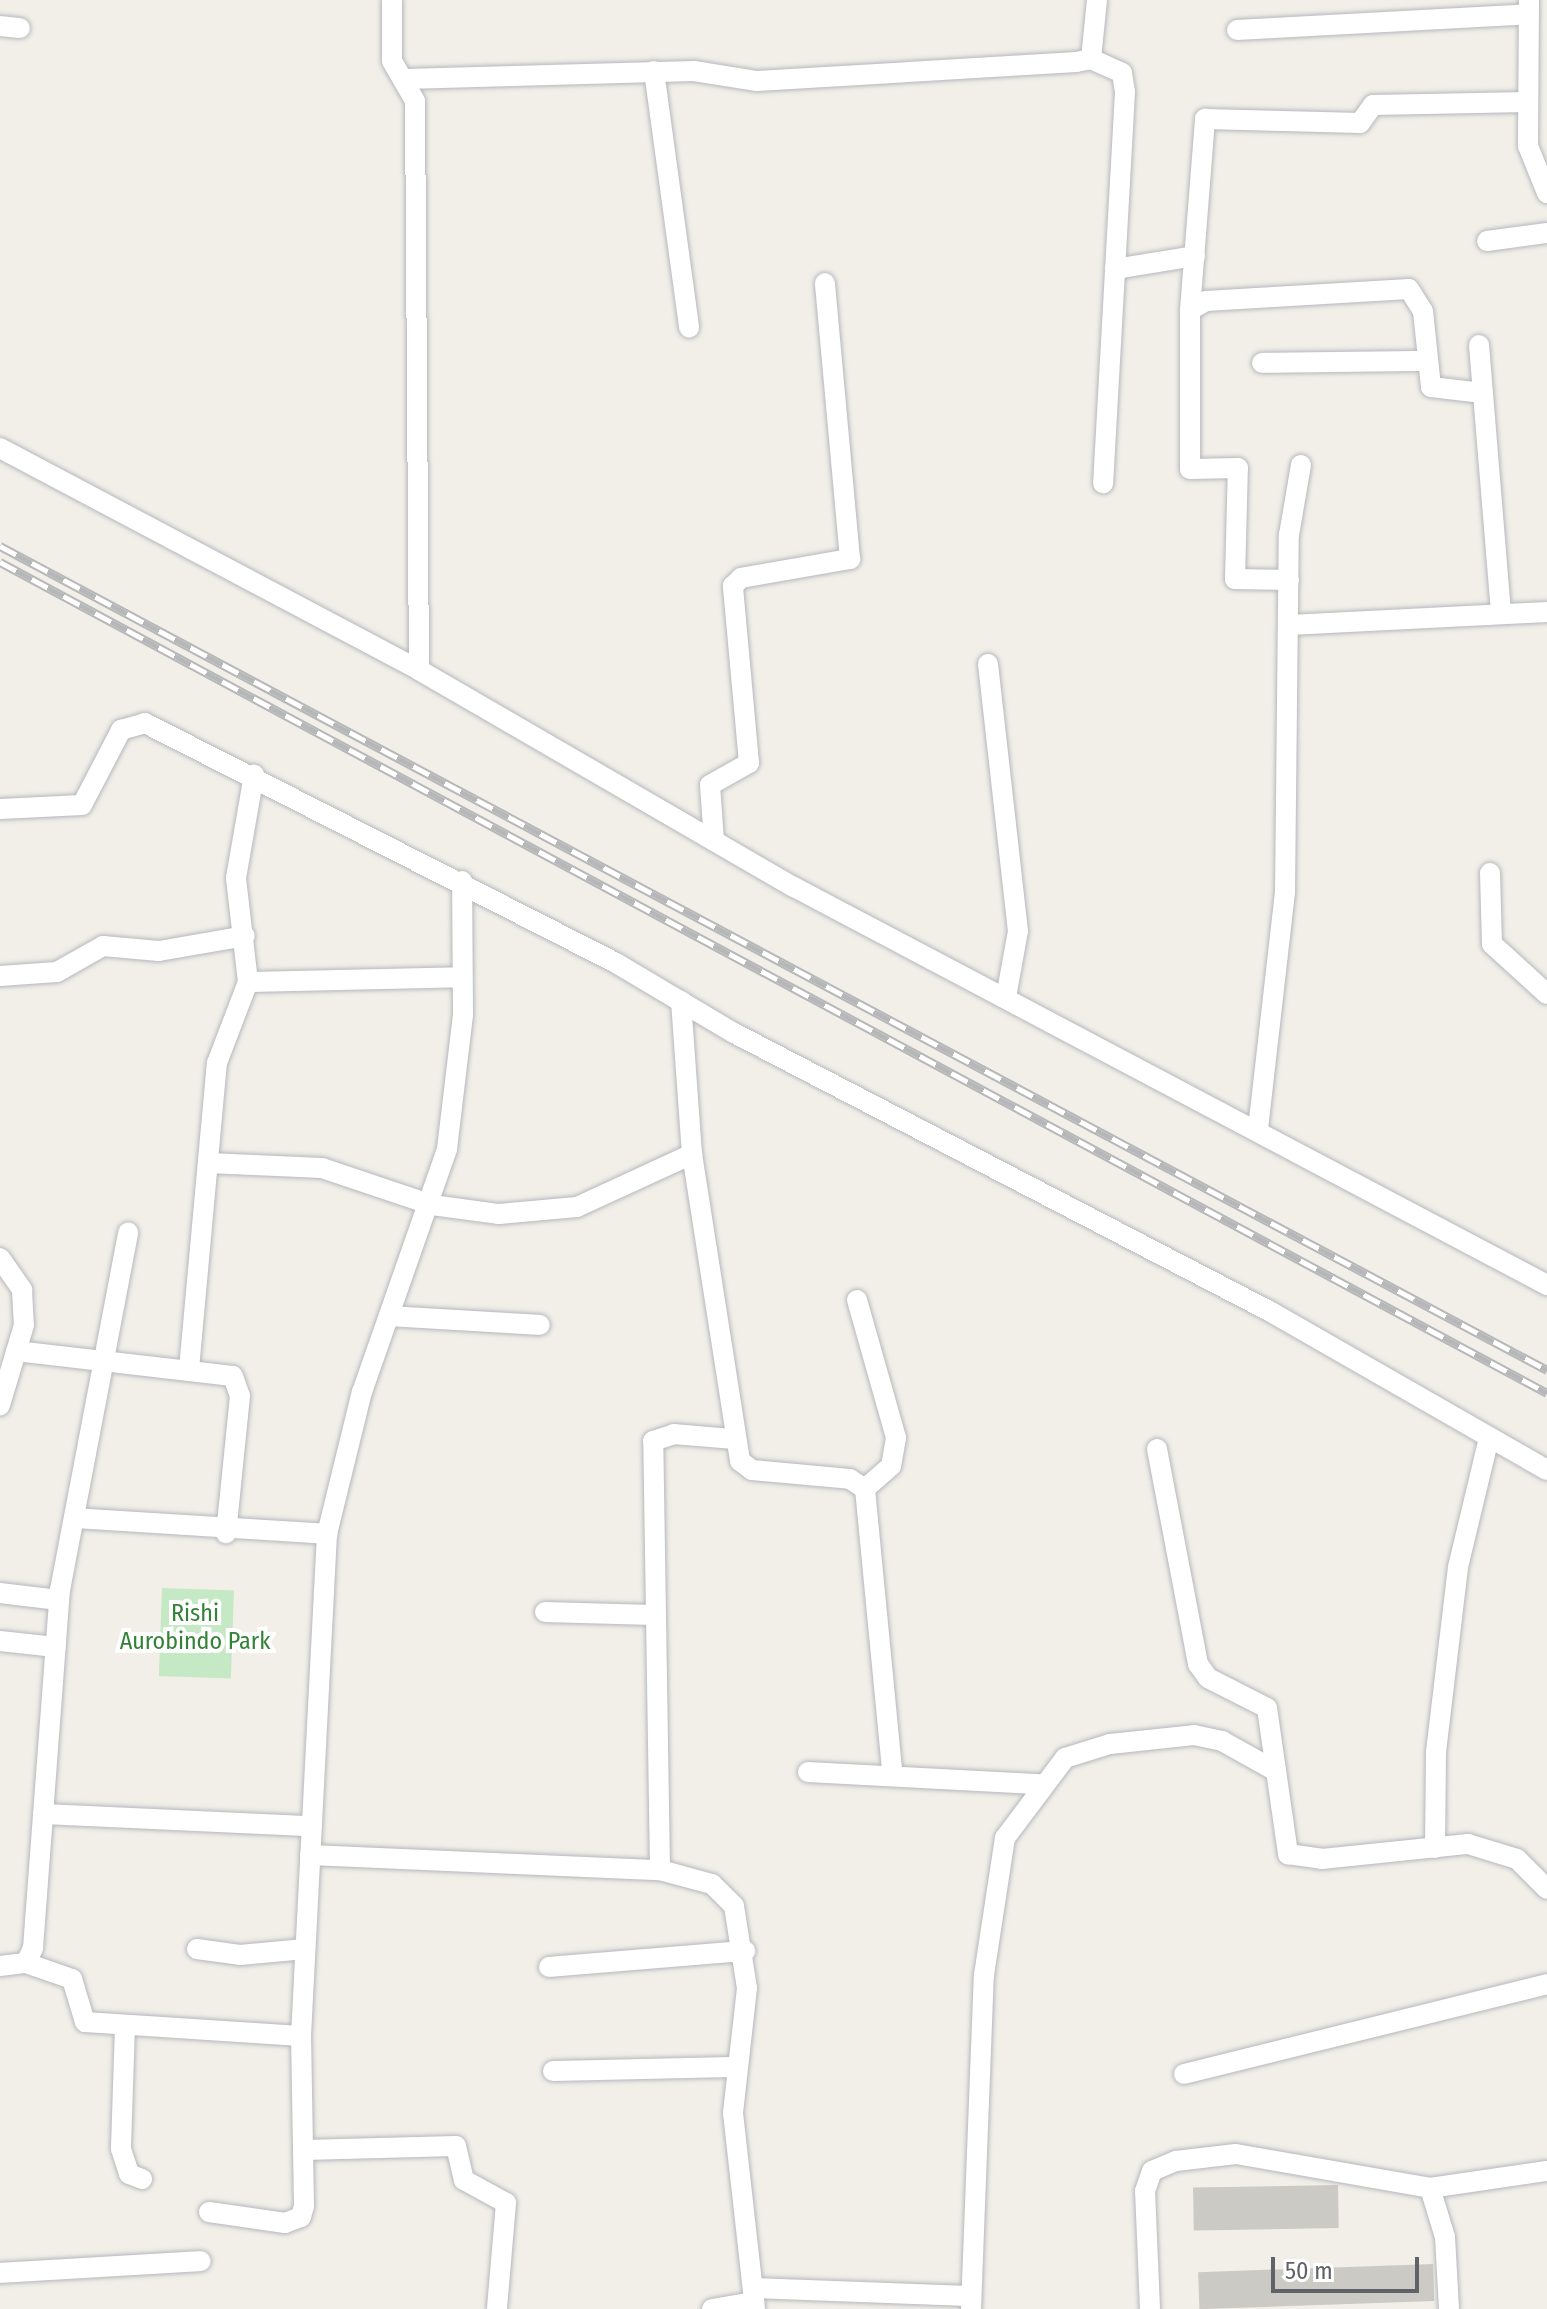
<!DOCTYPE html>
<style>
body{margin:0}
#map{position:relative;width:1547px;height:2309px;overflow:hidden;background:#f1efe8;font-family:"Fira Sans Condensed",sans-serif}
div>[style]{position:absolute}
.green>*{inset:0;background:#c5e8c5;transform-origin:0 0}
.building>*{inset:0;background:#cccac5;transform-origin:0 0}
.roads{filter:drop-shadow(0 0 2px #b5b8bc) drop-shadow(0 0 2px #b5b8bc)}
.street>*{height:20px;margin:-10px;padding:0 10px;transform-origin:10px;border-radius:10px;background:#fff}
.rail>*{height:9px;margin-top:-4.5px;transform-origin:0;background:repeating-linear-gradient(90deg,#fff 0 18px,#b6b7b8 0 36px);box-sizing:border-box;border-block:2px solid #b6b7b8}
span{translate:-50% -50%;white-space:nowrap;text-align:center;line-height:1.15;-webkit-text-stroke:8px #fff;paint-order:stroke}
.park-label{font-size:24px;color:#348238}
.scale{position:absolute;left:1271px;top:2257px;width:148px;height:36px;box-sizing:border-box;border:4px solid #5f6368;border-top:0;padding-left:10px;font-size:24px;line-height:28px;white-space:nowrap;color:#5f6368;-webkit-text-stroke:6px #fff;paint-order:stroke}
</style>
<div id="map">
<div class="green">
<i style="left:162px;top:1588px;width:72px;height:88px;rotate:2deg"></i>
</div>
<div class="building">
<i style="left:1338px;top:2185px;width:43px;height:145px;rotate:89deg"></i>
<i style="left:1433px;top:2264px;width:37px;height:235px;rotate:88deg"></i>
</div>
<div class="roads">
<div class="street">
<i style="left:392px;top:0;width:61px;rotate:90deg"></i>
<i style="left:392px;top:61px;width:46px;rotate:60.1deg"></i>
<i style="left:415px;top:101px;width:569px;rotate:89.6deg"></i>
<i style="left:1529px;top:0;width:146px;rotate:90.4deg"></i>
<i style="left:1528px;top:146px;width:51px;rotate:68deg"></i>
<i style="left:0;top:26px;width:20px;rotate:6deg"></i>
<i style="left:1237px;top:30px;width:292px;rotate:-3.1deg"></i>
<i style="left:1091px;top:59px;width:34px;rotate:24deg"></i>
<i style="left:1122px;top:73px;width:19px;rotate:81deg"></i>
<i style="left:1125px;top:92px;width:392px;rotate:93.2deg"></i>
<i style="left:654px;top:71px;width:259px;rotate:82.2deg"></i>
<i style="left:405px;top:79px;width:289px;rotate:-1.6deg"></i>
<i style="left:694px;top:71px;width:64px;rotate:9deg"></i>
<i style="left:757px;top:81px;width:320px;rotate:-3.4deg"></i>
<i style="left:1076px;top:62px;width:15px;rotate:-11deg"></i>
<i style="left:1091px;top:59px;width:59px;rotate:-84.2deg"></i>
<i style="left:1487px;top:241px;width:61px;rotate:-7.6deg"></i>
<i style="left:1115px;top:269px;width:81px;rotate:-9.2deg"></i>
<i style="left:1190px;top:310px;width:192px;rotate:-85.5deg"></i>
<i style="left:1205px;top:119px;width:155px;rotate:1.5deg"></i>
<i style="left:1360px;top:123px;width:22px;rotate:-54deg"></i>
<i style="left:1373px;top:105px;width:155px;rotate:-1.1deg"></i>
<i style="left:1479px;top:345px;width:268px;rotate:85.3deg"></i>
<i style="left:1262px;top:363px;width:166px;rotate:-0.7deg"></i>
<i style="left:0;top:448px;width:474px;rotate:27.9deg"></i>
<i style="left:419px;top:670px;width:433px;rotate:30.1deg"></i>
<i style="left:794px;top:887px;width:852px;rotate:27.86deg"></i>
<i style="left:1289px;top:580px;width:54px;rotate:-178.9deg"></i>
<i style="left:1235px;top:579px;width:111px;rotate:-88.5deg"></i>
<i style="left:1238px;top:468px;width:48px;rotate:178.8deg"></i>
<i style="left:1190px;top:469px;width:159px;rotate:-90deg"></i>
<i style="left:1190px;top:310px;width:18px;rotate:-29deg"></i>
<i style="left:1206px;top:301px;width:203px;rotate:-3.4deg"></i>
<i style="left:1409px;top:289px;width:26px;rotate:58deg"></i>
<i style="left:1423px;top:311px;width:76px;rotate:84deg"></i>
<i style="left:1431px;top:387px;width:52px;rotate:6.6deg"></i>
<i style="left:1289px;top:625px;width:258px;rotate:-2.9deg"></i>
<i style="left:988px;top:664px;width:269px;rotate:83.6deg"></i>
<i style="left:1018px;top:931px;width:67px;rotate:100.3deg"></i>
<i style="left:0;top:809px;width:82px;rotate:-2.8deg"></i>
<i style="left:82px;top:805px;width:85px;rotate:-62.5deg"></i>
<i style="left:121px;top:730px;width:25px;rotate:-16deg"></i>
<i style="left:145px;top:723px;width:529px;rotate:27deg"></i>
<i style="left:616px;top:963px;width:137px;rotate:30.7deg"></i>
<i style="left:734px;top:1033px;width:605px;rotate:27.45deg"></i>
<i style="left:1271px;top:1312px;width:318px;rotate:29.8deg"></i>
<i style="left:714px;top:841px;width:56px;rotate:-94.1deg"></i>
<i style="left:710px;top:785px;width:45px;rotate:-29.4deg"></i>
<i style="left:749px;top:763px;width:178px;rotate:-95.2deg"></i>
<i style="left:733px;top:586px;width:11px;rotate:-45deg"></i>
<i style="left:741px;top:578px;width:111px;rotate:-9.9deg"></i>
<i style="left:850px;top:559px;width:277px;rotate:-95.2deg"></i>
<i style="left:1490px;top:873px;width:71px;rotate:88.4deg"></i>
<i style="left:1492px;top:944px;width:74px;rotate:42.3deg"></i>
<i style="left:0;top:976px;width:57px;rotate:-4deg"></i>
<i style="left:57px;top:972px;width:53px;rotate:-29.5deg"></i>
<i style="left:103px;top:946px;width:56px;rotate:5.1deg"></i>
<i style="left:159px;top:951px;width:87px;rotate:-9.9deg"></i>
<i style="left:248px;top:982px;width:214px;rotate:-1.3deg"></i>
<i style="left:681px;top:1001px;width:153px;rotate:85.9deg"></i>
<i style="left:692px;top:1154px;width:311px;rotate:81.1deg"></i>
<i style="left:740px;top:1461px;width:15px;rotate:37deg"></i>
<i style="left:752px;top:1470px;width:98px;rotate:5.2deg"></i>
<i style="left:850px;top:1479px;width:18px;rotate:34deg"></i>
<i style="left:865px;top:1489px;width:283px;rotate:84.5deg"></i>
<i style="left:1258px;top:1129px;width:238px;rotate:-83.5deg"></i>
<i style="left:1285px;top:893px;width:358px;rotate:-89.4deg"></i>
<i style="left:1289px;top:535px;width:71px;rotate:-80.3deg"></i>
<i style="left:208px;top:1163px;width:114px;rotate:2.5deg"></i>
<i style="left:322px;top:1168px;width:116px;rotate:18.6deg"></i>
<i style="left:432px;top:1205px;width:68px;rotate:7.7deg"></i>
<i style="left:499px;top:1214px;width:78px;rotate:-5.1deg"></i>
<i style="left:577px;top:1207px;width:127px;rotate:-24.7deg"></i>
<i style="left:0;top:1258px;width:39px;rotate:55deg"></i>
<i style="left:22px;top:1290px;width:35px;rotate:87deg"></i>
<i style="left:24px;top:1325px;width:84px;rotate:106.7deg"></i>
<i style="left:857px;top:1300px;width:143px;rotate:74.2deg"></i>
<i style="left:896px;top:1438px;width:28px;rotate:100deg"></i>
<i style="left:891px;top:1466px;width:35px;rotate:139deg"></i>
<i style="left:390px;top:1316px;width:150px;rotate:3.4deg"></i>
<i style="left:16px;top:1351px;width:218px;rotate:6.6deg"></i>
<i style="left:233px;top:1376px;width:21px;rotate:71deg"></i>
<i style="left:240px;top:1396px;width:138px;rotate:95.8deg"></i>
<i style="left:189px;top:1369px;width:307px;rotate:-84.8deg"></i>
<i style="left:217px;top:1063px;width:87px;rotate:-69.1deg"></i>
<i style="left:248px;top:982px;width:105px;rotate:-96.6deg"></i>
<i style="left:236px;top:878px;width:105px;rotate:-80.1deg"></i>
<i style="left:1157px;top:1449px;width:219px;rotate:79.2deg"></i>
<i style="left:1198px;top:1664px;width:17px;rotate:54deg"></i>
<i style="left:1208px;top:1678px;width:66px;rotate:27deg"></i>
<i style="left:1267px;top:1708px;width:148px;rotate:81.8deg"></i>
<i style="left:1288px;top:1854px;width:34px;rotate:8deg"></i>
<i style="left:1322px;top:1859px;width:147px;rotate:-5.9deg"></i>
<i style="left:1468px;top:1844px;width:51px;rotate:17deg"></i>
<i style="left:1517px;top:1859px;width:42px;rotate:45deg"></i>
<i style="left:74px;top:1518px;width:254px;rotate:3.6deg"></i>
<i style="left:0;top:1593px;width:59px;rotate:6.8deg"></i>
<i style="left:545px;top:1612px;width:108px;rotate:1.6deg"></i>
<i style="left:0;top:1641px;width:56px;rotate:6.1deg"></i>
<i style="left:808px;top:1772px;width:232px;rotate:3deg"></i>
<i style="left:43px;top:1814px;width:269px;rotate:2.6deg"></i>
<i style="left:1435px;top:1848px;width:96px;rotate:-89.4deg"></i>
<i style="left:1436px;top:1752px;width:186px;rotate:-83.2deg"></i>
<i style="left:1458px;top:1567px;width:133px;rotate:-76.5deg"></i>
<i style="left:310px;top:1855px;width:350px;rotate:2.5deg"></i>
<i style="left:660px;top:1870px;width:54px;rotate:15.1deg"></i>
<i style="left:712px;top:1884px;width:31px;rotate:45deg"></i>
<i style="left:734px;top:1906px;width:83px;rotate:81deg"></i>
<i style="left:747px;top:1988px;width:126px;rotate:96.4deg"></i>
<i style="left:733px;top:2113px;width:197px;rotate:83.6deg"></i>
<i style="left:660px;top:1870px;width:429px;rotate:-90.9deg"></i>
<i style="left:653px;top:1441px;width:22px;rotate:-18deg"></i>
<i style="left:674px;top:1434px;width:60px;rotate:4.8deg"></i>
<i style="left:197px;top:1949px;width:43px;rotate:7.9deg"></i>
<i style="left:240px;top:1955px;width:65px;rotate:-5.3deg"></i>
<i style="left:26px;top:1963px;width:49px;rotate:19.2deg"></i>
<i style="left:72px;top:1979px;width:45px;rotate:73.2deg"></i>
<i style="left:85px;top:2022px;width:216px;rotate:3.7deg"></i>
<i style="left:0;top:1966px;width:26px;rotate:-7deg"></i>
<i style="left:26px;top:1963px;width:17px;rotate:-65deg"></i>
<i style="left:33px;top:1948px;width:359px;rotate:-85.7deg"></i>
<i style="left:60px;top:1590px;width:364px;rotate:-79.2deg"></i>
<i style="left:549px;top:1967px;width:197px;rotate:-4.7deg"></i>
<i style="left:125px;top:2026px;width:123px;rotate:91.9deg"></i>
<i style="left:121px;top:2149px;width:26px;rotate:72deg"></i>
<i style="left:129px;top:2174px;width:14px;rotate:21deg"></i>
<i style="left:553px;top:2071px;width:180px;rotate:-1.3deg"></i>
<i style="left:1184px;top:2074px;width:374px;rotate:-13.9deg"></i>
<i style="left:304px;top:2150px;width:152px;rotate:-1.5deg"></i>
<i style="left:456px;top:2146px;width:35px;rotate:77deg"></i>
<i style="left:464px;top:2180px;width:48px;rotate:28.7deg"></i>
<i style="left:506px;top:2203px;width:106px;rotate:94.9deg"></i>
<i style="left:1430px;top:2188px;width:51px;rotate:73deg"></i>
<i style="left:1445px;top:2237px;width:72px;rotate:86.8deg"></i>
<i style="left:209px;top:2212px;width:77px;rotate:8.2deg"></i>
<i style="left:285px;top:2223px;width:17px;rotate:-21deg"></i>
<i style="left:301px;top:2217px;width:11px;rotate:-75deg"></i>
<i style="left:304px;top:2206px;width:170px;rotate:-91deg"></i>
<i style="left:301px;top:2036px;width:503px;rotate:-87.04deg"></i>
<i style="left:327px;top:1534px;width:146px;rotate:-76.2deg"></i>
<i style="left:362px;top:1392px;width:257px;rotate:-70.7deg"></i>
<i style="left:447px;top:1149px;width:136px;rotate:-83.2deg"></i>
<i style="left:463px;top:1014px;width:133px;rotate:-90.4deg"></i>
<i style="left:0;top:2273px;width:201px;rotate:-3.4deg"></i>
<i style="left:753px;top:2288px;width:216px;rotate:2.1deg"></i>
<i style="left:712px;top:2309px;width:43px;rotate:-9.5deg"></i>
<i style="left:971px;top:2309px;width:334px;rotate:-87.8deg"></i>
<i style="left:984px;top:1975px;width:139px;rotate:-81.3deg"></i>
<i style="left:1005px;top:1838px;width:100px;rotate:-53.1deg"></i>
<i style="left:1065px;top:1758px;width:47px;rotate:-17.3deg"></i>
<i style="left:1110px;top:1744px;width:84px;rotate:-6.1deg"></i>
<i style="left:1194px;top:1735px;width:29px;rotate:12deg"></i>
<i style="left:1222px;top:1741px;width:62px;rotate:29.1deg"></i>
<i style="left:1150px;top:2309px;width:118px;rotate:-92.4deg"></i>
<i style="left:1145px;top:2191px;width:21px;rotate:-71deg"></i>
<i style="left:1152px;top:2171px;width:26px;rotate:-23deg"></i>
<i style="left:1176px;top:2161px;width:60px;rotate:-6.7deg"></i>
<i style="left:1236px;top:2154px;width:197px;rotate:9.9deg"></i>
<i style="left:1430px;top:2188px;width:118px;rotate:-8.3deg"></i>
</div>
</div>
<div class="rail">
<i style="left:0;top:546px;width:1753px;rotate:28.04deg"></i>
<i style="left:0;top:562px;width:1756px;rotate:28.24deg"></i>
</div>
<div class="park-label">
<span style="left:195px;top:1628px">Rishi<br>Aurobindo Park</span>
</div>
<div class="scale">50 m</div>
</div>
